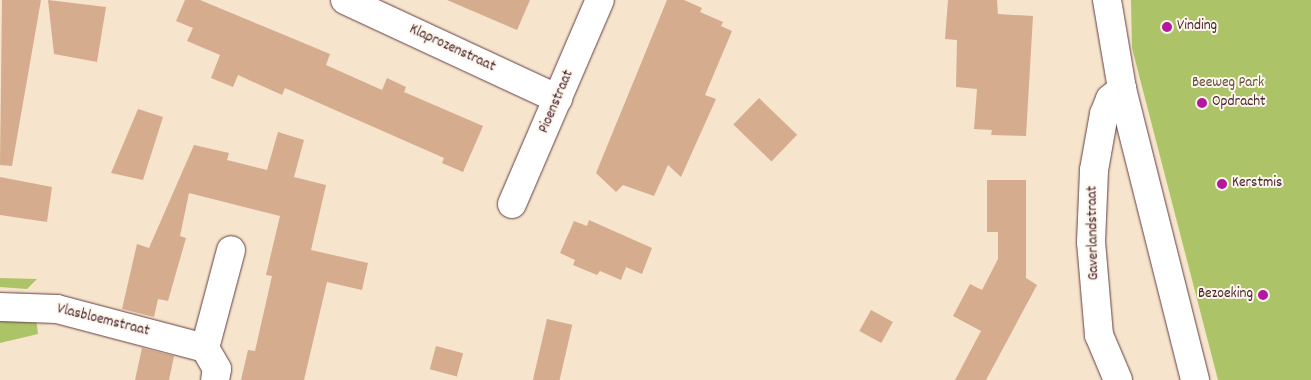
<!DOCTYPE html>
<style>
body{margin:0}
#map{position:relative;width:1311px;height:380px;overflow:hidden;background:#f6e4cc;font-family:Dekko,sans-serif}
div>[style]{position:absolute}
.green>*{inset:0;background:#adc368}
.building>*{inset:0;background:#d6ac8e;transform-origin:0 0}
.roads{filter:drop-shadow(0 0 1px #643d43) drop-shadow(0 0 1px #643d43)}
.minor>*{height:28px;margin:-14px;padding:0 14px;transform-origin:14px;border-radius:14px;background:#fff}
.dots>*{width:14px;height:14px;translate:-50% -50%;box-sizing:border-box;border:2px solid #fbf7ec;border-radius:50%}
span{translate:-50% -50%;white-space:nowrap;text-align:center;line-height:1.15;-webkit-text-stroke:4px #fbf7ec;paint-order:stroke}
.poi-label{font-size:15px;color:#4a1f2b}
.left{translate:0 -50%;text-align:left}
.right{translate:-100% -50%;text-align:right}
.street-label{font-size:15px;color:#4a1f2b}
.park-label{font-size:15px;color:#68503d}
</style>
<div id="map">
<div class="green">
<i style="clip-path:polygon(1131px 0,1311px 0,1311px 380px,1218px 380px,1132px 48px)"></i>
<i style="clip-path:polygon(0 278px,37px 279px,27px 289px,0 287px)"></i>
<i style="clip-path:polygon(36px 317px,38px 334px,0 343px,0 318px)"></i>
</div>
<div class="building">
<i style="clip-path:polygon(2px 0,41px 0,12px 166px,0 165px)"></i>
<i style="clip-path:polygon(48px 0,106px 7px,97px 62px,54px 54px)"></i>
<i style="clip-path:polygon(185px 0,200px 0,282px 34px,330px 54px,326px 65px,382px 90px,387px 78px,406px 87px,404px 92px,483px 126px,463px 172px,442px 163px,444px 158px,285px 88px,282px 95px,238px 75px,233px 87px,211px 78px,220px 55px,187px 41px,193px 28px,176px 21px)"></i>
<i style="clip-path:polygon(447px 0,530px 0,517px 30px)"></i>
<i style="clip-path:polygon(667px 0,684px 0,702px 8px,700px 12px,723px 22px,721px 26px,732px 31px,705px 95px,716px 99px,681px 177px,668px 165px,654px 196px,623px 185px,616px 192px,596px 173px)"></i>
<i style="clip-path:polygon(948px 0,997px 0,998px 14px,1033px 16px,1026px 136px,991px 135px,992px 130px,974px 129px,977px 89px,956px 87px,957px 40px,945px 39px)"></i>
<i style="left:759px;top:98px;width:53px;height:37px;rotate:44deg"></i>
<i style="clip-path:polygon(138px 109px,163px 117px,143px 180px,111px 173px)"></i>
<i style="clip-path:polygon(278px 132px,304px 140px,294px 177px,326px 185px,311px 250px,368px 263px,362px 290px,327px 282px,304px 380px,241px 380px,248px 350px,255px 351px,272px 276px,266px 275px,280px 216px,189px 193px,180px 236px,186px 238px,168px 301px,158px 299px,154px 317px,122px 309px,137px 244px,149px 248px,194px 145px,229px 153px,227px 160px,267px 170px)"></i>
<i style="clip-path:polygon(0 177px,52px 187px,47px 222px,0 215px)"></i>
<i style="clip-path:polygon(987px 180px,1026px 180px,1026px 278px,1037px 285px,986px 380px,955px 380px,981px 331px,953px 316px,970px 284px,982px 290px,998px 259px,998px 232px,987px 232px)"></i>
<i style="clip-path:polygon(589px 220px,652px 248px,642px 274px,626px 267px,621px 280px,600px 271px,597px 275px,573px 265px,575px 260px,560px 253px,574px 221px,587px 226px)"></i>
<i style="left:871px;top:310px;width:25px;height:24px;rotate:29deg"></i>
<i style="left:547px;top:319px;width:26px;height:63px;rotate:13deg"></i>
<i style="left:436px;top:346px;width:28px;height:24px;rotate:15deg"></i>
<i style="clip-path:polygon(142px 348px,174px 356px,169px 380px,135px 380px)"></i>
</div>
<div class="roads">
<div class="minor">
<i style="left:345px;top:0;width:235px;rotate:24.9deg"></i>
<i style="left:1107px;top:0;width:90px;rotate:80.4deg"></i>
<i style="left:1122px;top:89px;width:300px;rotate:75.9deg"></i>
<i style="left:512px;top:204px;width:222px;rotate:-66.7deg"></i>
<i style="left:0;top:307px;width:57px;rotate:2deg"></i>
<i style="left:57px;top:309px;width:153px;rotate:14.8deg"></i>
<i style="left:205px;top:348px;width:24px;rotate:60deg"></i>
<i style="left:217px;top:369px;width:11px;rotate:100deg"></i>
<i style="left:205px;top:348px;width:101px;rotate:-75.1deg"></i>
<i style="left:1118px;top:380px;width:49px;rotate:-112.9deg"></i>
<i style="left:1099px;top:335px;width:93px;rotate:-94.9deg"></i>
<i style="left:1091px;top:242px;width:72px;rotate:-87.6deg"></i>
<i style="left:1094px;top:170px;width:57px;rotate:-79.9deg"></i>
<i style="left:1104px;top:114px;width:16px;rotate:-68deg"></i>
<i style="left:1110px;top:99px;width:16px;rotate:-40deg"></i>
</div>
</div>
<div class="dots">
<i style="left:1167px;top:27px;background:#b5179e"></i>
<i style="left:1202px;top:103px;background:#b5179e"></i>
<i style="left:1222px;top:184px;background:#b5179e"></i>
<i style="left:1263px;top:295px;background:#b5179e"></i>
</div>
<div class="poi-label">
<span class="left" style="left:1177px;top:27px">Vinding</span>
<span class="left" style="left:1212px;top:103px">Opdracht</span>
<span class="left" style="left:1232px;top:184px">Kerstmis</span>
<span class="right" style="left:1253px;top:295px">Bezoeking</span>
</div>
<div class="street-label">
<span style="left:452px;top:49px;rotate:25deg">Klaprozenstraat</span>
<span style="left:557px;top:102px;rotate:-67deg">Pioenstraat</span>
<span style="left:1094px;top:233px;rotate:-91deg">Gaverlandstraat</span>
<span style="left:103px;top:321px;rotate:14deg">Vlasbloemstraat</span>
</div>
<div class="park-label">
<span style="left:1228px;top:84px">Beeweg Park</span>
</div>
</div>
